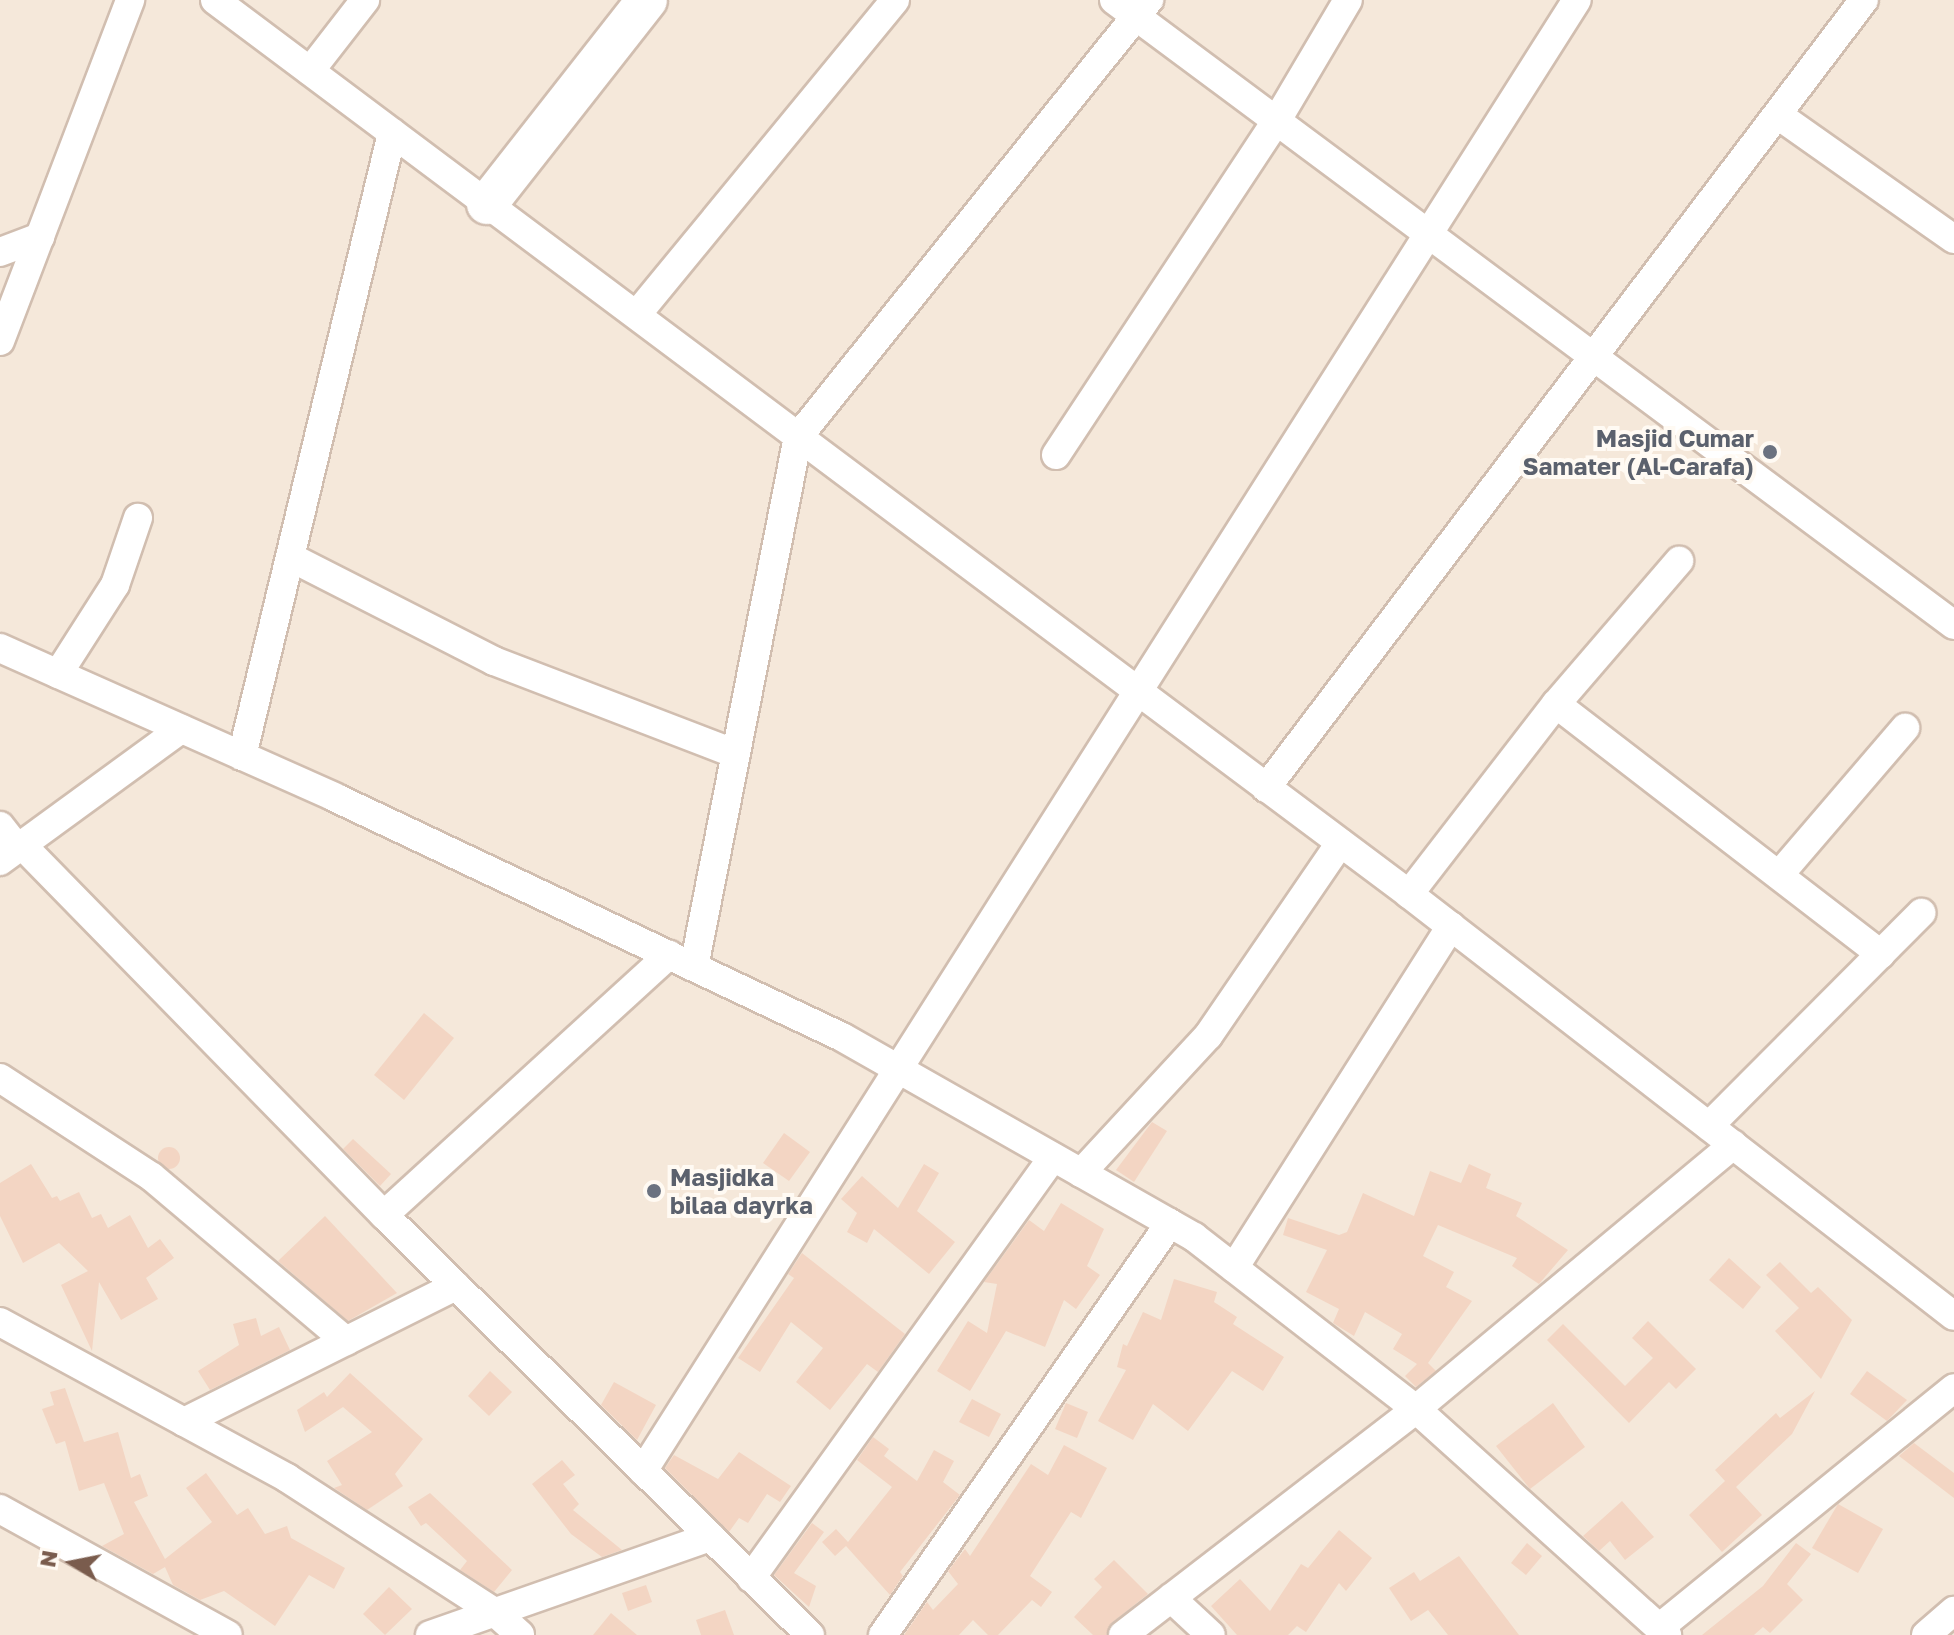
<!DOCTYPE html>
<style>
body{margin:0}
#map{position:relative;width:1954px;height:1635px;overflow:hidden;background:#fdf6ec;font-family:"Golos Text",sans-serif}
div>[style]{position:absolute}
.residential>*{inset:0;background:#f5e8da}
.building>*{inset:0;background:#f3d5c3}
.round{border-radius:50%}
.roads{filter:drop-shadow(2px 0 #d1beb0) drop-shadow(-2px 0 #d1beb0) drop-shadow(0 2px #d1beb0) drop-shadow(0 -2px #d1beb0)}
.street>*{height:28px;margin:-14px;padding:0 14px;transform-origin:14px;border-radius:14px;background:#fff}
.secondary>*{height:40px;margin:-20px;padding:0 20px;transform-origin:20px;border-radius:20px;background:#fff}
.dots>*{width:22px;height:22px;translate:-50% -50%;box-sizing:border-box;border:4px solid #fffaf3;border-radius:50%}
span{translate:-50% -50%;white-space:nowrap;text-align:center;line-height:1.15;-webkit-text-stroke:8px #fffaf3;paint-order:stroke}
.worship-label{font-size:24px;color:#5b616d;font-weight:700}
.right{translate:-100% -50%;text-align:right}
.left{translate:0 -50%;text-align:left}
.north{position:absolute;left:32px;top:1523px;width:80px;height:80px;-webkit-text-stroke:6px #fffaf3;paint-order:stroke;rotate:280deg;font-size:22px;font-weight:700;line-height:32px;text-align:center;color:#7a5c4d}
.north::after{content:'';display:block;margin:auto;width:28px;height:36px;background:#7a5c4d;clip-path:polygon(50% 0,100% 100%,50% 72%,0 100%)}
</style>
<div id="map">
<div class="residential">
<i style="clip-path:polygon(0 0,1954px 0,1954px 1635px,0 1635px)"></i>
</div>
<div class="building">
<i style="clip-path:polygon(424px 1013px,454px 1038px,404px 1100px,374px 1075px)"></i>
<i style="clip-path:polygon(1152px 1122px,1167px 1131px,1134px 1182px,1116px 1170px)"></i>
<i style="clip-path:polygon(784px 1133px,810px 1152px,789px 1181px,763px 1163px)"></i>
<i style="clip-path:polygon(353px 1139px,391px 1174px,380px 1186px,343px 1149px)"></i>
<i class="round" style="left:158px;top:1147px;width:22px;height:22px"></i>
<i style="clip-path:polygon(31px 1164px,52px 1198px,57px 1196px,60px 1201px,79px 1192px,92px 1218px,101px 1214px,108px 1228px,130px 1215px,148px 1248px,160px 1239px,174px 1258px,146px 1278px,158px 1299px,121px 1320px,99px 1282px,92px 1351px,61px 1285px,88px 1271px,59px 1243px,23px 1263px,0 1216px,0 1183px)"></i>
<i style="clip-path:polygon(924px 1164px,939px 1173px,917px 1211px,955px 1242px,929px 1274px,874px 1229px,867px 1243px,847px 1232px,857px 1213px,841px 1199px,862px 1176px,898px 1208px)"></i>
<i style="clip-path:polygon(1469px 1164px,1491px 1174px,1486px 1188px,1522px 1203px,1516px 1216px,1568px 1250px,1539px 1284px,1512px 1266px,1517px 1258px,1438px 1225px,1423px 1256px,1454px 1272px,1446px 1287px,1472px 1301px,1428px 1363px,1436px 1371px,1416px 1387px,1405px 1376px,1417px 1364px,1393px 1349px,1402px 1334px,1365px 1312px,1354px 1336px,1333px 1323px,1339px 1309px,1306px 1292px,1327px 1250px,1283px 1235px,1288px 1218px,1339px 1235px,1347px 1232px,1363px 1193px,1414px 1216px,1430px 1171px,1461px 1183px)"></i>
<i style="clip-path:polygon(1061px 1203px,1104px 1229px,1087px 1266px,1100px 1275px,1076px 1309px,1064px 1300px,1045px 1347px,1006px 1331px,970px 1391px,937px 1371px,968px 1321px,987px 1333px,997px 1284px,984px 1282px,1029px 1220px,1044px 1231px)"></i>
<i style="clip-path:polygon(325px 1216px,397px 1293px,348px 1321px,278px 1261px)"></i>
<i style="clip-path:polygon(802px 1253px,905px 1334px,878px 1372px,867px 1364px,830px 1410px,796px 1382px,823px 1348px,791px 1322px,760px 1372px,738px 1358px,794px 1278px,788px 1274px)"></i>
<i style="clip-path:polygon(1729px 1258px,1761px 1287px,1743px 1309px,1709px 1280px)"></i>
<i style="clip-path:polygon(1780px 1262px,1811px 1293px,1818px 1287px,1852px 1320px,1821px 1379px,1775px 1331px,1799px 1308px,1766px 1275px)"></i>
<i style="clip-path:polygon(1174px 1279px,1217px 1292px,1214px 1302px,1237px 1317px,1233px 1324px,1284px 1357px,1263px 1391px,1232px 1371px,1188px 1431px,1153px 1404px,1133px 1440px,1098px 1421px,1126px 1370px,1117px 1367px,1123px 1344px,1127px 1346px,1143px 1312px,1161px 1320px)"></i>
<i style="clip-path:polygon(256px 1318px,261px 1336px,279px 1327px,290px 1350px,210px 1390px,198px 1371px,239px 1345px,233px 1324px)"></i>
<i style="clip-path:polygon(1648px 1321px,1696px 1369px,1676px 1389px,1669px 1382px,1629px 1423px,1547px 1340px,1563px 1324px,1625px 1386px,1653px 1358px,1632px 1338px)"></i>
<i style="clip-path:polygon(490px 1371px,512px 1392px,489px 1416px,468px 1396px)"></i>
<i style="clip-path:polygon(1867px 1371px,1907px 1400px,1887px 1421px,1850px 1394px)"></i>
<i style="clip-path:polygon(350px 1373px,423px 1439px,395px 1474px,403px 1486px,367px 1510px,334px 1488px,342px 1485px,327px 1461px,372px 1432px,343px 1407px,305px 1432px,297px 1410px,324px 1392px,327px 1397px)"></i>
<i style="clip-path:polygon(614px 1382px,656px 1405px,637px 1440px,601px 1405px)"></i>
<i style="clip-path:polygon(65px 1388px,84px 1442px,118px 1432px,131px 1478px,140px 1474px,148px 1496px,134px 1502px,165px 1559px,212px 1522px,186px 1488px,206px 1473px,237px 1515px,248px 1508px,265px 1534px,287px 1526px,291px 1538px,345px 1568px,334px 1589px,309px 1575px,275px 1626px,224px 1591px,200px 1600px,173px 1585px,165px 1567px,153px 1574px,102px 1546px,124px 1534px,104px 1483px,79px 1491px,65px 1441px,56px 1444px,42px 1409px,54px 1405px,50px 1392px)"></i>
<i style="clip-path:polygon(1815px 1391px,1792px 1434px,1736px 1487px,1762px 1515px,1722px 1552px,1689px 1515px,1725px 1481px,1715px 1470px,1776px 1413px,1780px 1418px)"></i>
<i style="clip-path:polygon(972px 1399px,1001px 1414px,989px 1437px,959px 1422px)"></i>
<i style="clip-path:polygon(1066px 1403px,1088px 1412px,1077px 1438px,1055px 1429px)"></i>
<i style="clip-path:polygon(1553px 1403px,1585px 1447px,1530px 1489px,1496px 1446px)"></i>
<i style="clip-path:polygon(873px 1437px,889px 1449px,884px 1456px,917px 1481px,934px 1450px,954px 1461px,943px 1482px,960px 1495px,900px 1572px,903px 1576px,890px 1595px,846px 1546px,835px 1556px,822px 1542px,836px 1529px,848px 1542px,892px 1487px,857px 1460px)"></i>
<i style="clip-path:polygon(1914px 1443px,1954px 1473px,1954px 1498px,1899px 1456px)"></i>
<i style="clip-path:polygon(1064px 1445px,1107px 1468px,1081px 1518px,1071px 1512px,1030px 1576px,1052px 1592px,1041px 1607px,1032px 1600px,998px 1635px,988px 1635px,973px 1620px,959px 1635px,904px 1635px,927px 1602px,933px 1610px,958px 1584px,948px 1571px,965px 1549px,970px 1556px,1031px 1464px,1048px 1475px)"></i>
<i style="clip-path:polygon(739px 1452px,791px 1486px,780px 1502px,767px 1494px,748px 1523px,739px 1518px,729px 1532px,665px 1468px,674px 1455px,718px 1479px)"></i>
<i style="clip-path:polygon(562px 1460px,575px 1475px,563px 1484px,579px 1504px,573px 1510px,622px 1550px,602px 1557px,571px 1534px,532px 1484px)"></i>
<i style="clip-path:polygon(430px 1493px,512px 1570px,494px 1592px,460px 1570px,467px 1561px,426px 1523px,421px 1526px,408px 1507px)"></i>
<i style="clip-path:polygon(1622px 1501px,1654px 1537px,1625px 1560px,1610px 1541px,1599px 1551px,1583px 1536px)"></i>
<i style="clip-path:polygon(1838px 1504px,1883px 1529px,1858px 1573px,1812px 1548px)"></i>
<i style="clip-path:polygon(812px 1523px,824px 1532px,794px 1573px,816px 1586px,809px 1607px,774px 1575px)"></i>
<i style="clip-path:polygon(1339px 1530px,1372px 1558px,1346px 1591px,1339px 1583px,1306px 1632px,1297px 1626px,1288px 1635px,1237px 1635px,1211px 1606px,1240px 1579px,1270px 1611px,1301px 1564px,1308px 1568px)"></i>
<i style="clip-path:polygon(1527px 1543px,1542px 1556px,1526px 1575px,1511px 1563px)"></i>
<i style="clip-path:polygon(1796px 1543px,1811px 1554px,1787px 1584px,1803px 1600px,1770px 1633px,1763px 1627px,1754px 1635px,1702px 1635px,1763px 1586px)"></i>
<i style="clip-path:polygon(1459px 1556px,1519px 1635px,1448px 1635px,1428px 1610px,1411px 1621px,1389px 1588px,1414px 1572px,1420px 1581px)"></i>
<i style="clip-path:polygon(1114px 1560px,1148px 1594px,1113px 1622px,1106px 1635px,1093px 1635px,1074px 1617px,1102px 1587px,1094px 1579px)"></i>
<i style="clip-path:polygon(646px 1585px,652px 1602px,628px 1611px,622px 1593px)"></i>
<i style="clip-path:polygon(389px 1587px,412px 1609px,385px 1635px,363px 1614px)"></i>
<i style="clip-path:polygon(725px 1610px,734px 1635px,701px 1635px,696px 1620px)"></i>
<i style="clip-path:polygon(611px 1613px,637px 1635px,593px 1635px)"></i>
</div>
<div class="roads">
<div class="street">
<i style="left:215px;top:0;width:1492px;rotate:36.82deg"></i>
<i style="left:1409px;top:894px;width:689px;rotate:37.75deg"></i>
<i style="left:1114px;top:0;width:1047px;rotate:36.65deg"></i>
<i style="left:310px;top:71px;width:90px;rotate:-52.2deg"></i>
<i style="left:1778px;top:115px;width:215px;rotate:35.2deg"></i>
<i style="left:0;top:252px;width:43px;rotate:-20.6deg"></i>
<i style="left:638px;top:313px;width:405px;rotate:-50.6deg"></i>
<i style="left:0;top:341px;width:365px;rotate:-69.1deg"></i>
<i style="left:1056px;top:455px;width:401px;rotate:-56.6deg"></i>
<i style="left:1277px;top:120px;width:139px;rotate:-59.4deg"></i>
<i style="left:290px;top:557px;width:229px;rotate:27deg"></i>
<i style="left:494px;top:661px;width:259px;rotate:21deg"></i>
<i style="left:0;top:648px;width:366px;rotate:24deg"></i>
<i style="left:334px;top:797px;width:562px;rotate:25.29deg"></i>
<i style="left:842px;top:1037px;width:405px;rotate:29.6deg"></i>
<i style="left:1194px;top:1237px;width:281px;rotate:37.8deg"></i>
<i style="left:1416px;top:1409px;width:338px;rotate:42deg"></i>
<i style="left:58px;top:674px;width:106px;rotate:-57.4deg"></i>
<i style="left:115px;top:585px;width:71px;rotate:-71.1deg"></i>
<i style="left:1556px;top:704px;width:410px;rotate:37.6deg"></i>
<i style="left:242px;top:756px;width:641px;rotate:-76.46deg"></i>
<i style="left:1266px;top:788px;width:989px;rotate:-52.81deg"></i>
<i style="left:0;top:826px;width:28px;rotate:52deg"></i>
<i style="left:22px;top:845px;width:518px;rotate:45.63deg"></i>
<i style="left:384px;top:1215px;width:598px;rotate:44.59deg"></i>
<i style="left:0;top:861px;width:224px;rotate:-36.1deg"></i>
<i style="left:1779px;top:875px;width:194px;rotate:-49.4deg"></i>
<i style="left:1409px;top:894px;width:240px;rotate:-52.3deg"></i>
<i style="left:1556px;top:704px;width:189px;rotate:-49.3deg"></i>
<i style="left:694px;top:967px;width:540px;rotate:-78.9deg"></i>
<i style="left:798px;top:437px;width:561px;rotate:-51.23deg"></i>
<i style="left:0;top:1078px;width:181px;rotate:33.1deg"></i>
<i style="left:152px;top:1177px;width:254px;rotate:40.2deg"></i>
<i style="left:1709px;top:1126px;width:301px;rotate:-45.1deg"></i>
<i style="left:1081px;top:1173px;width:187px;rotate:-47.2deg"></i>
<i style="left:1208px;top:1036px;width:234px;rotate:-55.6deg"></i>
<i style="left:384px;top:1215px;width:386px;rotate:-42.4deg"></i>
<i style="left:1234px;top:1268px;width:405px;rotate:-57.6deg"></i>
<i style="left:0;top:1322px;width:327px;rotate:28.5deg"></i>
<i style="left:287px;top:1478px;width:250px;rotate:32.9deg"></i>
<i style="left:497px;top:1614px;width:31px;rotate:42deg"></i>
<i style="left:184px;top:1422px;width:304px;rotate:-26.6deg"></i>
<i style="left:643px;top:1471px;width:1742px;rotate:-57.59deg"></i>
<i style="left:0;top:1509px;width:260px;rotate:28.9deg"></i>
<i style="left:751px;top:1578px;width:518px;rotate:-54.35deg"></i>
<i style="left:1171px;top:1598px;width:54px;rotate:42.8deg"></i>
<i style="left:1659px;top:1628px;width:380px;rotate:-39.1deg"></i>
<i style="left:430px;top:1635px;width:297px;rotate:-19.3deg"></i>
<i style="left:883px;top:1635px;width:502px;rotate:-55.14deg"></i>
<i style="left:1123px;top:1635px;width:370px;rotate:-37.6deg"></i>
<i style="left:1416px;top:1409px;width:413px;rotate:-39.8deg"></i>
<i style="left:1926px;top:1635px;width:37px;rotate:-41deg"></i>
</div>
<div class="secondary">
<i style="left:487px;top:204px;width:259px;rotate:-51.9deg"></i>
</div>
</div>
<div class="dots">
<i style="left:1770px;top:452px;background:#6b7280"></i>
<i style="left:654px;top:1191px;background:#6b7280"></i>
</div>
<div class="worship-label">
<span class="right" style="left:1754px;top:452px">Masjid Cumar<br>Samater (Al-Carafa)</span>
<span class="left" style="left:670px;top:1191px">Masjidka<br>bilaa dayrka</span>
</div>
<div class="north">N</div>
</div>
